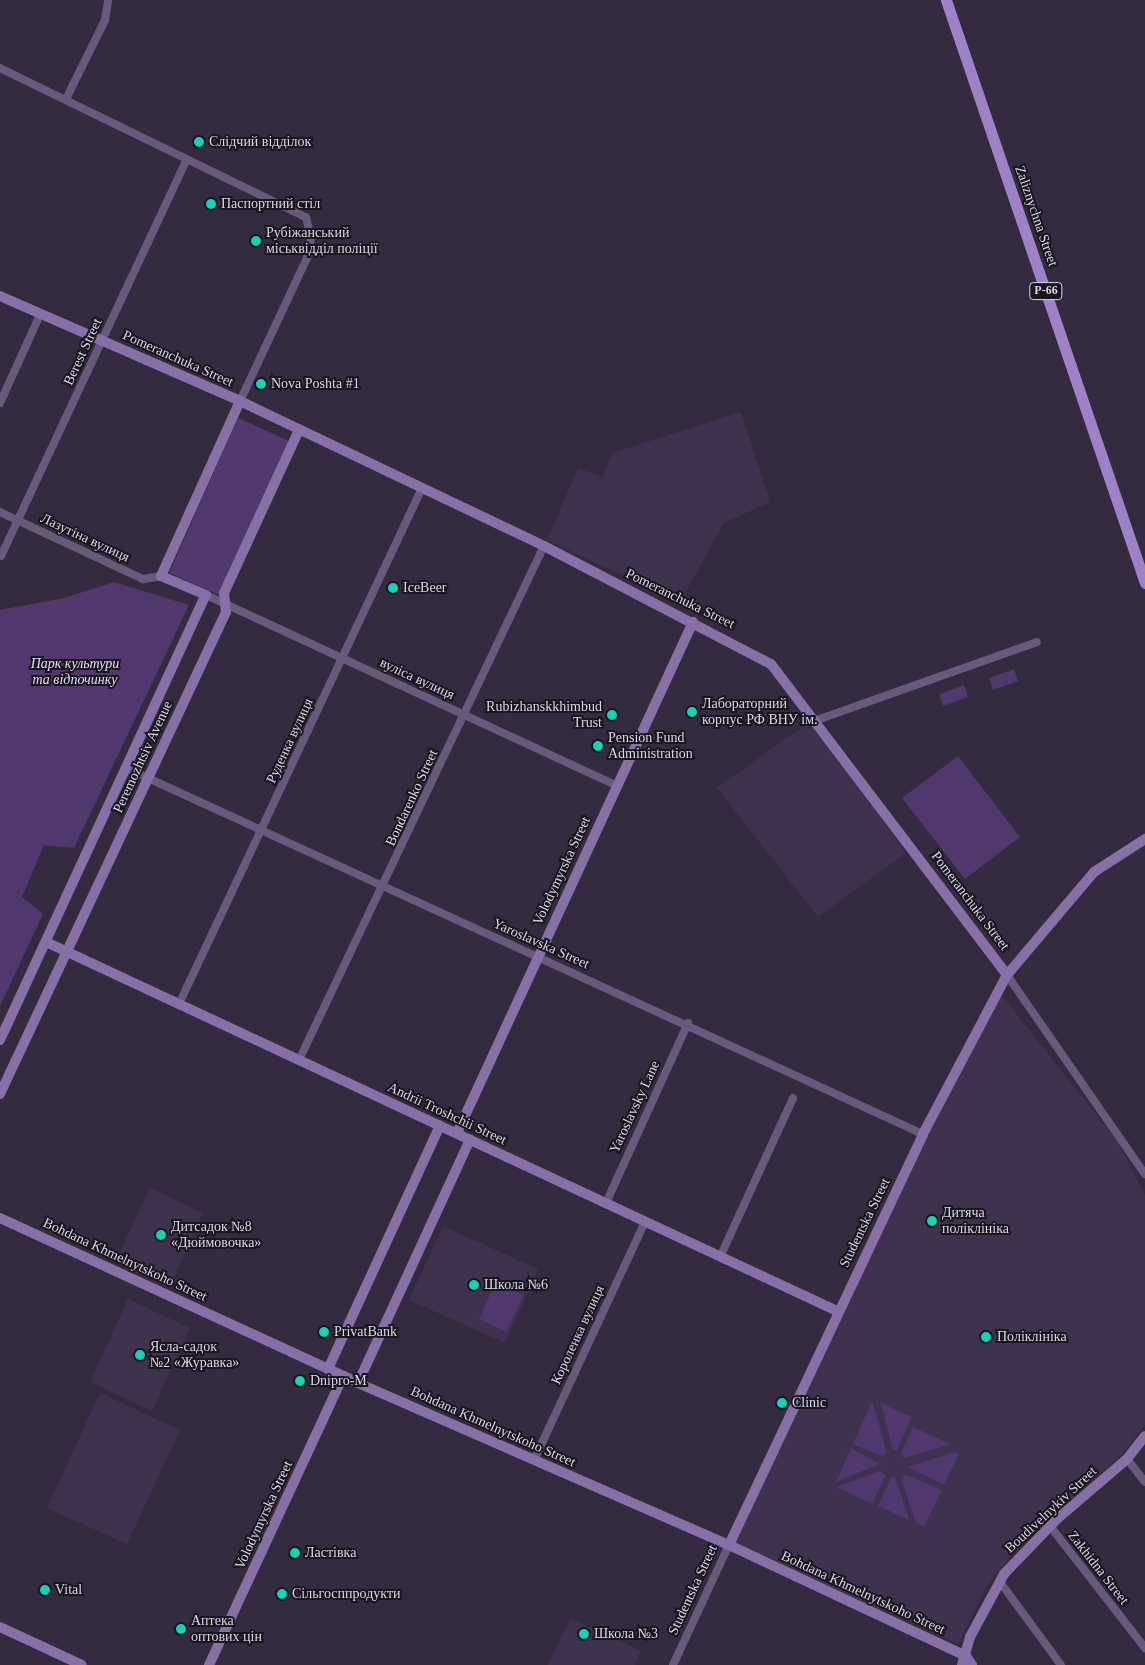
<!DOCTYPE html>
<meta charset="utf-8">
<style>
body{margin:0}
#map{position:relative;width:1145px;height:1665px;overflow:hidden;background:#342b41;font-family:"Times New Roman",serif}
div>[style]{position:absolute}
.built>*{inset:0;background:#3e324e}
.green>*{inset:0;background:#51386f}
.street>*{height:8px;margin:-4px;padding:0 4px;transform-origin:4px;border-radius:4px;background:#685a7c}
.secondary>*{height:10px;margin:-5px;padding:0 5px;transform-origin:5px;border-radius:5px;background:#8770a6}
.primary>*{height:11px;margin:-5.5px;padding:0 5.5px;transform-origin:5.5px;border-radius:5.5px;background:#9f81c7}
.dots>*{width:14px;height:14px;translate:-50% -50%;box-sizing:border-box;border:2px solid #1a1620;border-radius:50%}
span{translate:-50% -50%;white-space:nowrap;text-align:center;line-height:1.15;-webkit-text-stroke:4px #1a1620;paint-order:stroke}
.shield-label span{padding:1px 4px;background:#1a1620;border:1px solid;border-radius:4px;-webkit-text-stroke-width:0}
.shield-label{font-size:12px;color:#dcd6e5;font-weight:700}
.poi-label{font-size:14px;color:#dcd6e5}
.left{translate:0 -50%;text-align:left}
.right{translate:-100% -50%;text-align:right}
.street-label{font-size:14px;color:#dcd6e5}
.park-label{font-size:14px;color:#e6def4;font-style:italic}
</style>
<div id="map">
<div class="built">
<i style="clip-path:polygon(741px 412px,770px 502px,724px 523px,680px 602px,547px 540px,578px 468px,603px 477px,612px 453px)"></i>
<i style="clip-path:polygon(812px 720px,906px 853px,818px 917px,717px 788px)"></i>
<i style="clip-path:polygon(1000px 993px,1117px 1141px,1145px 1195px,1145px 1425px,1122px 1454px,1018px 1547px,987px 1586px,958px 1644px,732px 1544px,849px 1290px)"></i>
<i style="clip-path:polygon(150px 1188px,203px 1213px,172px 1281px,118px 1256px)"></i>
<i style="clip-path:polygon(443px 1226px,538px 1269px,505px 1343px,409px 1300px)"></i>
<i style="clip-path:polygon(128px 1299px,190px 1328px,152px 1411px,90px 1382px)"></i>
<i style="clip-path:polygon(100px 1393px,180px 1430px,127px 1544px,47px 1508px)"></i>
<i style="clip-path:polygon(570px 1618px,641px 1651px,635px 1665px,548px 1665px)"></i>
</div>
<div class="green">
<i style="clip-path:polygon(238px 418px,289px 441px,219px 595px,169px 573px)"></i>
<i style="clip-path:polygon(114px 582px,189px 605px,74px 848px,44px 845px,22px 897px,43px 914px,0 1006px,0 610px,64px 598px)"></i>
<i style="clip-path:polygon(1014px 669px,1018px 681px,993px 690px,989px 678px)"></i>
<i style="clip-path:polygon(964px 685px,968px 697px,943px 706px,939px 694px)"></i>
<i style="clip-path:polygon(958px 756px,1020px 837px,965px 879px,902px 798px)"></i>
<i style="clip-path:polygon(496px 1282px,524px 1295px,506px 1332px,479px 1319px)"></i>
<i style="clip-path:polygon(872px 1401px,887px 1452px,883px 1457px,853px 1444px)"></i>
<i style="clip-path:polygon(881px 1403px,912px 1417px,896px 1452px,892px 1448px)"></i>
<i style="clip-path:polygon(913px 1427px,950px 1444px,905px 1458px,901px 1453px)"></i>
<i style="clip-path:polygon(851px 1448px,880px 1464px,836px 1482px)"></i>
<i style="clip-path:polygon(954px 1452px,959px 1454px,944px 1485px,907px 1467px)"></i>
<i style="clip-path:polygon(879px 1471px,886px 1475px,872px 1504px,837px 1487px)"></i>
<i style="clip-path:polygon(905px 1474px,942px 1490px,924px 1527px,916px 1523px,902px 1481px)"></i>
<i style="clip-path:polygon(891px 1477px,895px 1477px,909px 1520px,878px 1506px)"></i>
</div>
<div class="street">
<i style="left:0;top:68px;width:340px;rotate:26deg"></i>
<i style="left:306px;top:217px;width:22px;rotate:77deg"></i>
<i style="left:311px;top:238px;width:20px;rotate:101deg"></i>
<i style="left:307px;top:258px;width:158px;rotate:115.1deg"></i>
<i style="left:66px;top:99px;width:88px;rotate:-63.7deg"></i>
<i style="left:105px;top:20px;width:20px;rotate:-81deg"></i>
<i style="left:0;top:403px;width:97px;rotate:-65.6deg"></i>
<i style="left:0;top:512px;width:158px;rotate:25.1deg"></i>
<i style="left:143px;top:579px;width:18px;rotate:-9deg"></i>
<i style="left:1px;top:556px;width:438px;rotate:-64.9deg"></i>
<i style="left:206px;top:595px;width:453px;rotate:24.9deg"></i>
<i style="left:817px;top:720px;width:233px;rotate:-19.5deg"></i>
<i style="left:126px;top:768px;width:877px;rotate:24.67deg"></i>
<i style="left:1007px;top:975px;width:242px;rotate:55.3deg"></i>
<i style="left:179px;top:1004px;width:570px;rotate:-64.78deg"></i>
<i style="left:299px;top:1060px;width:569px;rotate:-64.52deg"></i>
<i style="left:606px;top:1203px;width:198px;rotate:-65.5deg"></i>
<i style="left:720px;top:1257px;width:175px;rotate:-65.3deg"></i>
<i style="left:1127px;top:1459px;width:29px;rotate:52deg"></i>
<i style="left:534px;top:1460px;width:263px;rotate:-65deg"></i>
<i style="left:1050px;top:1526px;width:155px;rotate:52.1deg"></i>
<i style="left:1000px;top:1582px;width:103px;rotate:53.7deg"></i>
<i style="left:673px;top:1665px;width:132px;rotate:-65deg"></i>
</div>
<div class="secondary">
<i style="left:0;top:296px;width:262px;rotate:23.6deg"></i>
<i style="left:240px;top:401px;width:337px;rotate:25.5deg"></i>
<i style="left:544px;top:546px;width:256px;rotate:27.5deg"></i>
<i style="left:771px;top:664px;width:390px;rotate:52.8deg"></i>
<i style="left:46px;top:942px;width:873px;rotate:25.01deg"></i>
<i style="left:0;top:1040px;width:490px;rotate:-65.2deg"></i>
<i style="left:206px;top:595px;width:49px;rotate:-157.1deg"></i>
<i style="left:161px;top:576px;width:192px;rotate:-65.7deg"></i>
<i style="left:0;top:1094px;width:532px;rotate:-64.88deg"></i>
<i style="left:226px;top:612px;width:19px;rotate:-96deg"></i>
<i style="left:224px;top:593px;width:179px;rotate:-65.3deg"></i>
<i style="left:457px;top:1133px;width:563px;rotate:-65.21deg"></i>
<i style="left:0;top:1218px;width:394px;rotate:24.7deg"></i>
<i style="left:358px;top:1383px;width:405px;rotate:23.6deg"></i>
<i style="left:729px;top:1545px;width:262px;rotate:25.1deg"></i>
<i style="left:966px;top:1656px;width:11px;rotate:56deg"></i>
<i style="left:328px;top:1369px;width:268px;rotate:-65.3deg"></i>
<i style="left:358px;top:1383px;width:268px;rotate:-65.3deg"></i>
<i style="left:729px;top:1545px;width:454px;rotate:-64.7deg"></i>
<i style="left:923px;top:1134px;width:180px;rotate:-62.2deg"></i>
<i style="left:1007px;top:975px;width:135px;rotate:-49.8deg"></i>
<i style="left:1094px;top:872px;width:61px;rotate:-32.9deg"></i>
<i style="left:0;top:1627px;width:90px;rotate:24.9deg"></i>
<i style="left:209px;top:1665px;width:319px;rotate:-65.1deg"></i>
<i style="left:962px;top:1665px;width:29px;rotate:-74deg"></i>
<i style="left:970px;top:1637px;width:72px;rotate:-61.6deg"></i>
<i style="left:1004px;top:1574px;width:76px;rotate:-46.1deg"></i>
<i style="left:1057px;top:1519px;width:92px;rotate:-40.6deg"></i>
<i style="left:1127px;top:1459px;width:29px;rotate:-52deg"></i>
</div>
<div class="primary">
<i style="left:946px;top:0;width:616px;rotate:71.15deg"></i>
</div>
<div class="dots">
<i style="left:199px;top:142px;background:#0dd5b5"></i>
<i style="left:211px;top:204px;background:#0dd5b5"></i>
<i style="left:256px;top:241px;background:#0dd5b5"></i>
<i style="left:261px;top:384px;background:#0dd5b5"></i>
<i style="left:393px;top:588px;background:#0dd5b5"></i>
<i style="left:692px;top:712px;background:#0dd5b5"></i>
<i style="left:612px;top:715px;background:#0dd5b5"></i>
<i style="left:598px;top:746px;background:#0dd5b5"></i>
<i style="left:932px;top:1221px;background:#0dd5b5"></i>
<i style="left:161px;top:1235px;background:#0dd5b5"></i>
<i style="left:474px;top:1285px;background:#0dd5b5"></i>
<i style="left:324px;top:1332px;background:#0dd5b5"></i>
<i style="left:986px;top:1337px;background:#0dd5b5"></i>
<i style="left:140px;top:1355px;background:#0dd5b5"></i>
<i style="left:300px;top:1381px;background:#0dd5b5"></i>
<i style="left:782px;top:1403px;background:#0dd5b5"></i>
<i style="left:295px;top:1553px;background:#0dd5b5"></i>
<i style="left:45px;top:1590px;background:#0dd5b5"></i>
<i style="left:282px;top:1594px;background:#0dd5b5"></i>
<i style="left:181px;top:1629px;background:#0dd5b5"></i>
<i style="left:584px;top:1634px;background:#0dd5b5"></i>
</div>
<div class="shield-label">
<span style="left:1046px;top:291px">Р-66</span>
</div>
<div class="poi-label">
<span class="left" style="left:209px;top:142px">Слідчий відділок</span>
<span class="left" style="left:221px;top:204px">Паспортний стіл</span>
<span class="left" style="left:266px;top:241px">Рубіжанський<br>міськвідділ поліції</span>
<span class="left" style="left:271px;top:384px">Nova Poshta #1</span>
<span class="left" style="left:403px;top:588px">IceBeer</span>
<span class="left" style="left:702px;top:712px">Лабораторний<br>корпус РФ ВНУ ім.</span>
<span class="right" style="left:602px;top:715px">Rubizhanskkhimbud<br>Trust</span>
<span class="left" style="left:608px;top:746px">Pension Fund<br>Administration</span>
<span class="left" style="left:942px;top:1221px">Дитяча<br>поліклініка</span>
<span class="left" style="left:171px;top:1235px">Дитсадок №8<br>«Дюймовочка»</span>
<span class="left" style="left:484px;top:1285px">Школа №6</span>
<span class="left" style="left:334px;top:1332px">PrivatBank</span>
<span class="left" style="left:997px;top:1337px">Поліклініка</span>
<span class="left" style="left:150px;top:1355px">Ясла-садок<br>№2 «Журавка»</span>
<span class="left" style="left:310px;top:1381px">Dnipro-M</span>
<span class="left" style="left:792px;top:1403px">Clinic</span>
<span class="left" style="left:305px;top:1553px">Ластівка</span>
<span class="left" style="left:55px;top:1590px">Vital</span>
<span class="left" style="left:292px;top:1594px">Сільгосппродукти</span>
<span class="left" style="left:191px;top:1629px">Аптека<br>оптових цін</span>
<span class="left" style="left:594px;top:1634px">Школа №3</span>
</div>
<div class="street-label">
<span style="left:1036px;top:216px;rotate:71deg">Zaliznychna Street</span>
<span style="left:83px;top:352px;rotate:-65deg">Berest Street</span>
<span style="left:178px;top:359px;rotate:24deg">Pomeranchuka Street</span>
<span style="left:85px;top:538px;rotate:25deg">Лазутіна вулиця</span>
<span style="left:680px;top:599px;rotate:26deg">Pomeranchuka Street</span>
<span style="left:417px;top:679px;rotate:25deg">вуліса вулиця</span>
<span style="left:290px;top:741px;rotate:-65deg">Руденка вулиця</span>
<span style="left:143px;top:757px;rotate:-65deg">Peremozhtsiv Avenue</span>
<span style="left:412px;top:798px;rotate:-65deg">Bondarenko Street</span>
<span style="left:562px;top:871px;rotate:-65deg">Volodymyrska Street</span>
<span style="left:970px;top:901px;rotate:53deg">Pomeranchuka Street</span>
<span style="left:541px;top:944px;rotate:24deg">Yaroslavska Street</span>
<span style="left:635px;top:1107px;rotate:-65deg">Yaroslavsky Lane</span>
<span style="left:447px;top:1114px;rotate:25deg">Andrii Troshchii Street</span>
<span style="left:865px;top:1223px;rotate:-64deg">Studentska Street</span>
<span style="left:125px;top:1260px;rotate:25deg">Bohdana Khmelnytskoho Street</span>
<span style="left:578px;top:1335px;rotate:-65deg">Короленка вулиця</span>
<span style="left:493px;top:1427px;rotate:24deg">Bohdana Khmelnytskoho Street</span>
<span style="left:1051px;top:1510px;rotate:-43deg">Boudivelnykiv Street</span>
<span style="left:264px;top:1515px;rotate:-65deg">Volodymyrska Street</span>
<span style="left:1098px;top:1568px;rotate:52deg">Zakhidna Street</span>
<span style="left:693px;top:1590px;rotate:-65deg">Studentska Street</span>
<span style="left:863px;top:1593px;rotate:25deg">Bohdana Khmelnytskoho Street</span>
</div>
<div class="park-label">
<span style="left:75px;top:672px">Парк культури<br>та відпочинку</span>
</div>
</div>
